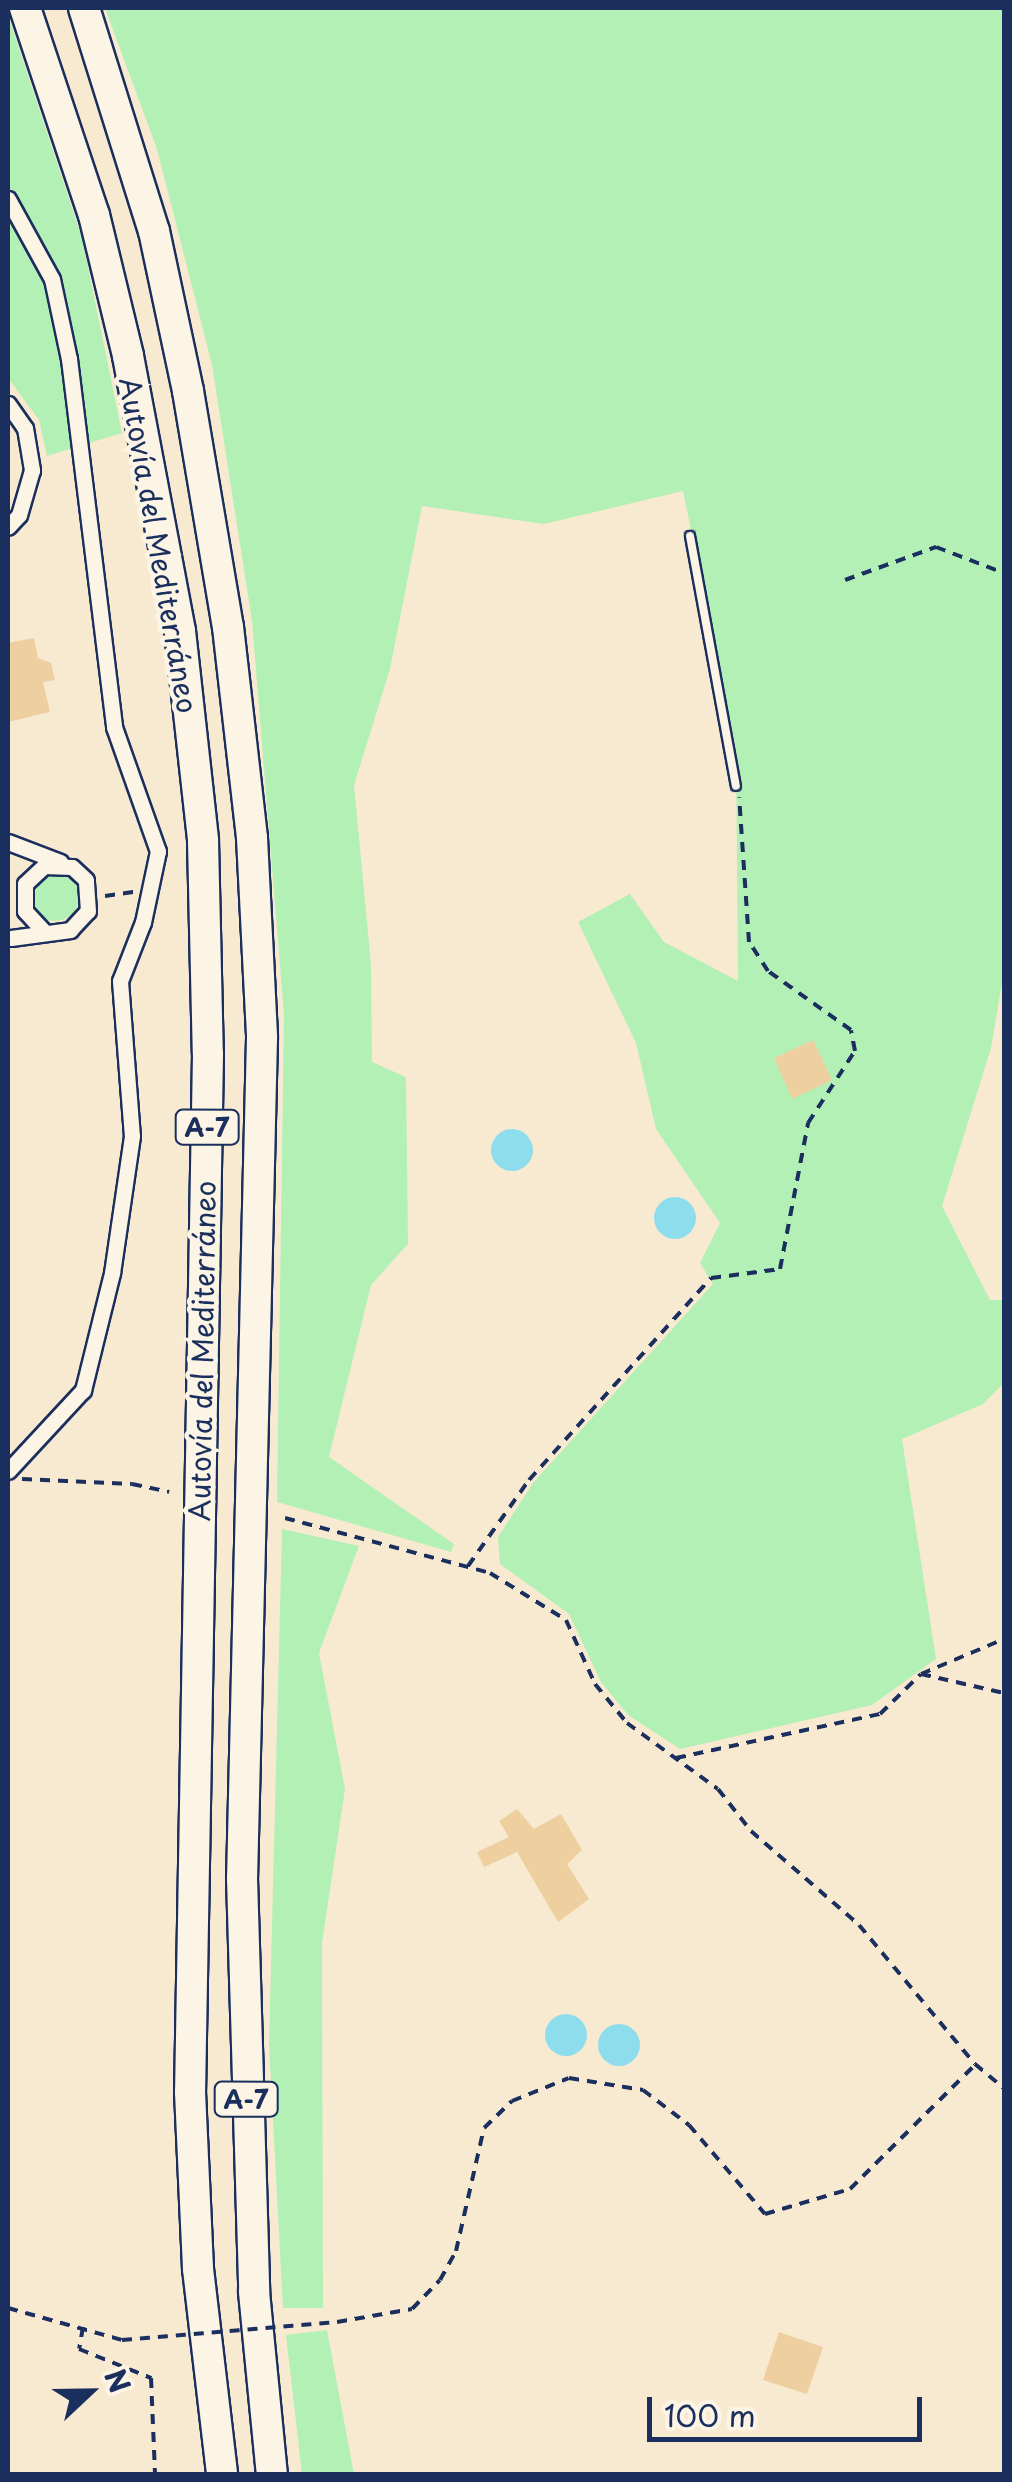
<!DOCTYPE html>
<meta charset="utf-8">
<style>
body{margin:0}
#map{position:relative;width:1012px;height:2482px;overflow:hidden;background:#f8ead0;font-family:"Playpen Sans",sans-serif}
div>[style]{position:absolute}
.green>*{inset:0;background:#b3f0b6}
.round{border-radius:50%}
.water>*{inset:0;background:#8eddec}
.building>*{inset:0;background:#edcfa0}
.path>*{height:4px;margin-top:-2px;transform-origin:0;background:repeating-linear-gradient(90deg,#1b2f5e 0 10px,transparent 0 18px)}
.roads{filter:drop-shadow(2px 0 #1b2f5e) drop-shadow(-2px 0 #1b2f5e) drop-shadow(0 2px #1b2f5e) drop-shadow(0 -2px #1b2f5e)}
.lane>*{height:8px;margin:-4px;padding:0 4px;transform-origin:4px;border-radius:4px;background:#fcf5e5}
.street>*{height:15px;margin:-7.5px;padding:0 7.5px;transform-origin:7.5px;border-radius:7.5px;background:#fcf5e5}
.highway>*{height:30px;margin:-15px;padding:0 15px;transform-origin:15px;border-radius:15px;background:#fcf5e5}
.path-bridge>*{height:4px;margin-top:-2px;transform-origin:0;background:repeating-linear-gradient(90deg,#1b2f5e 0 10px,transparent 0 18px)}
span{translate:-50% -50%;white-space:nowrap;text-align:center;line-height:1.15;-webkit-text-stroke:9px #fcf5e5;paint-order:stroke}
.shield-label span{padding:2px 8px;background:#fcf5e5;border:2px solid;border-radius:8px;-webkit-text-stroke-width:0}
.shield-label{font-size:25px;color:#1b2f5e;font-weight:700}
.street-label{font-size:28px;color:#1b2f5e}
.frame{position:absolute;inset:0;border:10px solid #1b2f5e;pointer-events:none}
.north{position:absolute;left:40px;top:2342px;width:100px;height:100px;-webkit-text-stroke:8px #fcf5e5;paint-order:stroke;rotate:68deg;font-size:28px;font-weight:700;line-height:40px;text-align:center;color:#1b2f5e}
.north::after{content:'';display:block;margin:auto;width:35px;height:45px;background:#1b2f5e;clip-path:polygon(50% 0,100% 100%,50% 72%,0 100%)}
.scale{position:absolute;left:647px;top:2397px;width:275px;height:45px;box-sizing:border-box;border:5px solid #1b2f5e;border-top:0;padding-left:12px;font-size:30px;line-height:35px;white-space:nowrap;color:#1b2f5e;-webkit-text-stroke:8px #fcf5e5;paint-order:stroke}
</style>
<div id="map">
<div class="green">
<i style="clip-path:polygon(105px 8px,1004px 8px,1004px 971px,991px 1048px,942px 1206px,990px 1300px,1004px 1300px,1004px 1383px,983px 1404px,902px 1439px,936px 1659px,872px 1705px,680px 1749px,628px 1715px,601px 1682px,569px 1614px,500px 1564px,498px 1537px,533px 1483px,713px 1284px,700px 1263px,720px 1223px,656px 1129px,636px 1043px,578px 922px,630px 894px,664px 942px,738px 981px,736px 749px,683px 491px,544px 524px,422px 506px,390px 669px,354px 785px,371px 965px,372px 1062px,406px 1077px,408px 1244px,371px 1285px,329px 1457px,454px 1544px,451px 1552px,277px 1502px,284px 1015px,252px 621px,212px 365px,157px 149px)"></i>
<i style="clip-path:polygon(8px 15px,82px 238px,122px 433px,47px 456px,39px 420px,8px 378px)"></i>
<i class="round" style="left:31px;top:873px;width:48px;height:48px"></i>
<i style="clip-path:polygon(282px 1529px,359px 1546px,319px 1653px,345px 1789px,322px 1943px,323px 2308px,283px 2308px,269px 2045px)"></i>
<i style="clip-path:polygon(327px 2330px,354px 2474px,302px 2474px,286px 2335px)"></i>
</div>
<div class="water">
<i class="round" style="left:491px;top:1129px;width:42px;height:42px"></i>
<i class="round" style="left:654px;top:1197px;width:42px;height:42px"></i>
<i class="round" style="left:545px;top:2014px;width:42px;height:42px"></i>
<i class="round" style="left:598px;top:2024px;width:42px;height:42px"></i>
</div>
<div class="building">
<i style="clip-path:polygon(34px 638px,38px 658px,51px 663px,55px 680px,43px 682px,50px 712px,8px 722px,8px 643px)"></i>
<i style="clip-path:polygon(813px 1040px,832px 1080px,792px 1099px,774px 1058px)"></i>
<i style="clip-path:polygon(517px 1809px,534px 1829px,561px 1814px,582px 1850px,567px 1864px,589px 1899px,558px 1922px,517px 1852px,484px 1867px,477px 1852px,509px 1837px,499px 1821px)"></i>
<i style="clip-path:polygon(779px 2332px,823px 2347px,807px 2394px,763px 2380px)"></i>
</div>
<div class="path">
<i style="left:845px;top:580px;width:97px;rotate:-19.9deg"></i>
<i style="left:936px;top:547px;width:73px;rotate:20.9deg"></i>
<i style="left:105px;top:896px;width:30px;rotate:-8deg"></i>
<i style="left:22px;top:1479px;width:110px;rotate:2.6deg"></i>
<i style="left:132px;top:1484px;width:38px;rotate:12deg"></i>
<i style="left:285px;top:1518px;width:212px;rotate:15deg"></i>
<i style="left:490px;top:1573px;width:89px;rotate:31.7deg"></i>
<i style="left:566px;top:1620px;width:70px;rotate:65.6deg"></i>
<i style="left:595px;top:1684px;width:50px;rotate:50.6deg"></i>
<i style="left:627px;top:1723px;width:112px;rotate:36deg"></i>
<i style="left:718px;top:1789px;width:53px;rotate:51.8deg"></i>
<i style="left:751px;top:1831px;width:143px;rotate:41deg"></i>
<i style="left:859px;top:1925px;width:181px;rotate:50.2deg"></i>
<i style="left:975px;top:2064px;width:38px;rotate:40deg"></i>
<i style="left:468px;top:1566px;width:105px;rotate:-54.7deg"></i>
<i style="left:529px;top:1480px;width:272px;rotate:-48deg"></i>
<i style="left:711px;top:1278px;width:70px;rotate:-7.4deg"></i>
<i style="left:780px;top:1269px;width:149px;rotate:-79.1deg"></i>
<i style="left:808px;top:1123px;width:86px;rotate:-56.9deg"></i>
<i style="left:855px;top:1051px;width:21px;rotate:-101deg"></i>
<i style="left:851px;top:1030px;width:102px;rotate:-144.6deg"></i>
<i style="left:768px;top:971px;width:35px;rotate:-123deg"></i>
<i style="left:749px;top:942px;width:145px;rotate:-93.9deg"></i>
<i style="left:921px;top:1674px;width:85px;rotate:12.9deg"></i>
<i style="left:676px;top:1758px;width:209px;rotate:-12.2deg"></i>
<i style="left:880px;top:1714px;width:57px;rotate:-44.3deg"></i>
<i style="left:921px;top:1674px;width:90px;rotate:-22.9deg"></i>
<i style="left:8px;top:2308px;width:118px;rotate:15.7deg"></i>
<i style="left:337px;top:2322px;width:76px;rotate:-9.8deg"></i>
<i style="left:412px;top:2309px;width:40px;rotate:-46deg"></i>
<i style="left:440px;top:2280px;width:33px;rotate:-61deg"></i>
<i style="left:456px;top:2251px;width:126px;rotate:-77.2deg"></i>
<i style="left:484px;top:2128px;width:39px;rotate:-44deg"></i>
<i style="left:512px;top:2101px;width:61px;rotate:-22deg"></i>
<i style="left:569px;top:2078px;width:75px;rotate:9.2deg"></i>
<i style="left:643px;top:2090px;width:58px;rotate:37.3deg"></i>
<i style="left:689px;top:2125px;width:117px;rotate:49.5deg"></i>
<i style="left:765px;top:2214px;width:89px;rotate:-16.4deg"></i>
<i style="left:850px;top:2189px;width:176px;rotate:-44.8deg"></i>
<i style="left:83px;top:2327px;width:22px;rotate:100deg"></i>
<i style="left:79px;top:2349px;width:78px;rotate:21.9deg"></i>
<i style="left:151px;top:2378px;width:96px;rotate:87.6deg"></i>
</div>
<div class="roads">
<div class="lane">
<i style="left:690px;top:536px;width:254px;rotate:79.6deg"></i>
</div>
<div class="street">
<i style="left:8px;top:199px;width:91px;rotate:61.2deg"></i>
<i style="left:52px;top:279px;width:82px;rotate:78deg"></i>
<i style="left:69px;top:359px;width:371px;rotate:83deg"></i>
<i style="left:114px;top:727px;width:132px;rotate:70.5deg"></i>
<i style="left:158px;top:851px;width:73px;rotate:101.9deg"></i>
<i style="left:143px;top:922px;width:63px;rotate:111.3deg"></i>
<i style="left:120px;top:981px;width:155px;rotate:85.6deg"></i>
<i style="left:132px;top:1136px;width:138px;rotate:98.3deg"></i>
<i style="left:112px;top:1273px;width:121px;rotate:103.9deg"></i>
<i style="left:83px;top:1390px;width:110px;rotate:132.8deg"></i>
<i style="left:8px;top:404px;width:29px;rotate:55deg"></i>
<i style="left:25px;top:428px;width:43px;rotate:80.5deg"></i>
<i style="left:32px;top:470px;width:47px;rotate:106.1deg"></i>
<i style="left:19px;top:515px;width:16px;rotate:133deg"></i>
<i style="left:8px;top:842px;width:56px;rotate:21deg"></i>
<i style="left:11px;top:938px;width:60px;rotate:-7.7deg"></i>
<i style="left:70px;top:930px;width:26px;rotate:-47deg"></i>
<i style="left:88px;top:911px;width:31px;rotate:-94deg"></i>
<i style="left:86px;top:880px;width:19px;rotate:-137deg"></i>
<i style="left:72px;top:867px;width:28px;rotate:-178deg"></i>
<i style="left:44px;top:866px;width:26px;rotate:137deg"></i>
<i style="left:25px;top:884px;width:27px;rotate:90deg"></i>
<i style="left:25px;top:911px;width:26px;rotate:47deg"></i>
</div>
<div class="highway">
<i style="left:25px;top:8px;width:218px;rotate:71.6deg"></i>
<i style="left:94px;top:215px;width:145px;rotate:76.4deg"></i>
<i style="left:128px;top:356px;width:280px;rotate:79.3deg"></i>
<i style="left:180px;top:631px;width:211px;rotate:83.7deg"></i>
<i style="left:203px;top:841px;width:213px;rotate:88.7deg"></i>
<i style="left:208px;top:1054px;width:1038px;rotate:90.99deg"></i>
<i style="left:190px;top:2092px;width:177px;rotate:87.4deg"></i>
<i style="left:198px;top:2269px;width:206px;rotate:83.3deg"></i>
<i style="left:84px;top:8px;width:234px;rotate:72.6deg"></i>
<i style="left:154px;top:231px;width:164px;rotate:78deg"></i>
<i style="left:188px;top:391px;width:239px;rotate:80.4deg"></i>
<i style="left:228px;top:627px;width:212px;rotate:83.5deg"></i>
<i style="left:252px;top:838px;width:200px;rotate:87.1deg"></i>
<i style="left:262px;top:1038px;width:840px;rotate:91.36deg"></i>
<i style="left:242px;top:1878px;width:414px;rotate:88.3deg"></i>
<i style="left:254px;top:2292px;width:183px;rotate:84.4deg"></i>
</div>
</div>
<div class="path-bridge">
<i style="left:122px;top:2340px;width:216px;rotate:-4.8deg"></i>
</div>
<div class="shield-label">
<span style="left:207px;top:1127px">A-7</span>
<span style="left:246px;top:2099px">A-7</span>
</div>
<div class="street-label">
<span style="left:159px;top:545px;rotate:80deg">Autovía del Mediterráneo</span>
<span style="left:202px;top:1351px;rotate:-89deg">Autovía del Mediterráneo</span>
</div>
<div class="frame"></div>
<div class="north">N</div>
<div class="scale">100 m</div>
</div>
